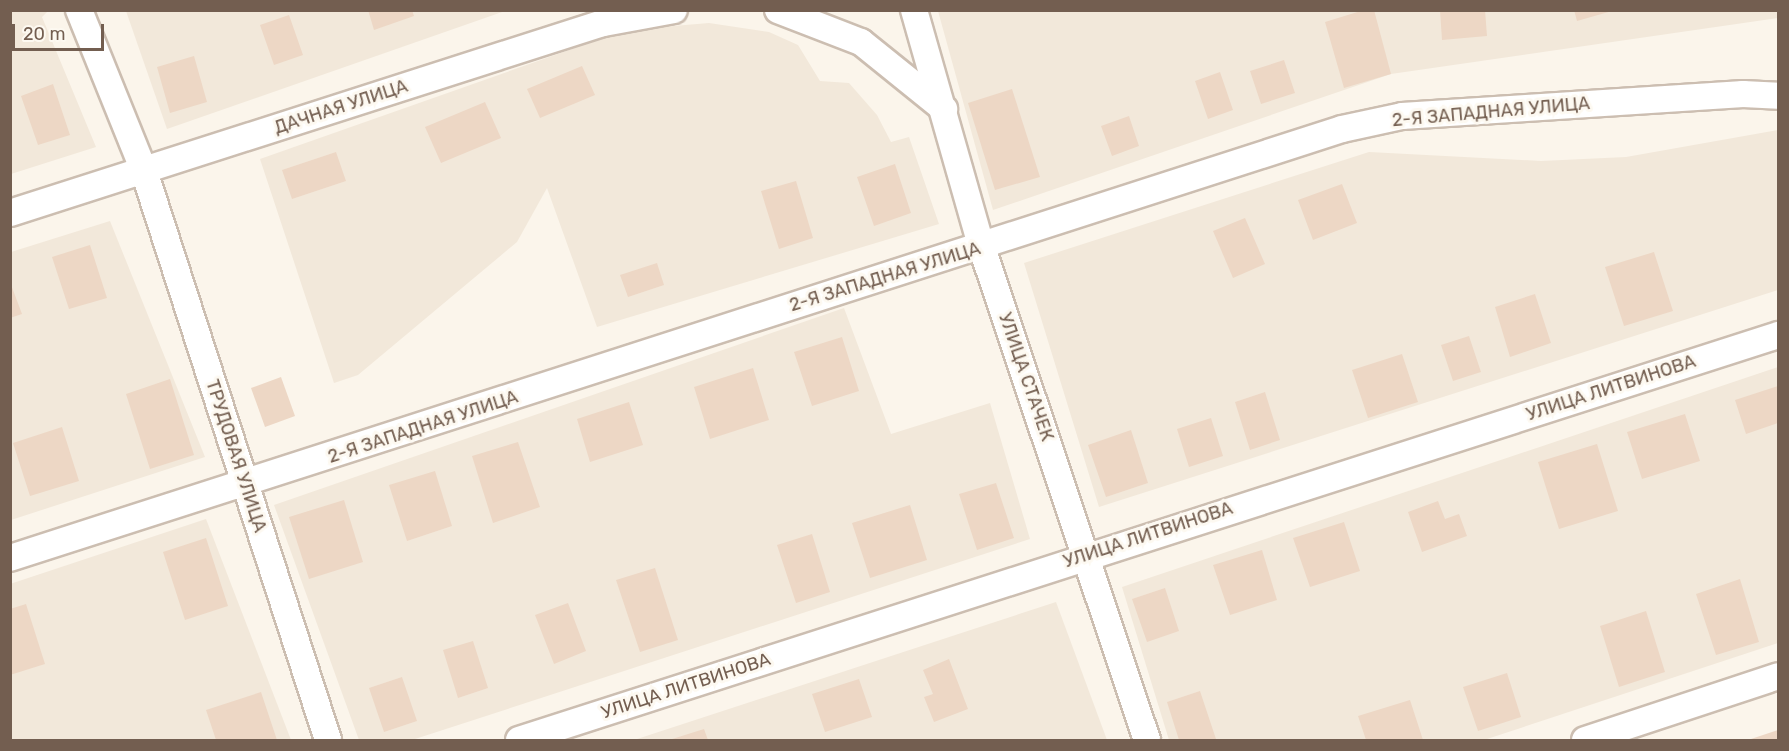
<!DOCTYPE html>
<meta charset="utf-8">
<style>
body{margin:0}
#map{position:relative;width:1789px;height:751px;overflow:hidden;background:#fbf5eb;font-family:Rubik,sans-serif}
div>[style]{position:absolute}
.residential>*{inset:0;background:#f2e8da}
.building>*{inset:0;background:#edd7c5}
.roads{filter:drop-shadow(2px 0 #ccbeb1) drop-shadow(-2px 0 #ccbeb1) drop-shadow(0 2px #ccbeb1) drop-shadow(0 -2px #ccbeb1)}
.minor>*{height:26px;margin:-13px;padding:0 13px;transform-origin:13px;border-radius:13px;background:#fff}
span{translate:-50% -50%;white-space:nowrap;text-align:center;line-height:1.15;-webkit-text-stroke:6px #fdf9f1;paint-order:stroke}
.street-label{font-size:18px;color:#735e50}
.frame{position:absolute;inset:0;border:12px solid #735e50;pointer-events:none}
.scale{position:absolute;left:12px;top:24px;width:92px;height:27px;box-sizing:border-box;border:3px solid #735e50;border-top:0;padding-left:8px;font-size:18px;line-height:21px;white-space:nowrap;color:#735e50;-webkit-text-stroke:4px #fdf9f1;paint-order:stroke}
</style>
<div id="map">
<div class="residential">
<i style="clip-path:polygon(1778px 10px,1778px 18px,1391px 74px,993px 210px,938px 11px)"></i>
<i style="clip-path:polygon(11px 11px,48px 11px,42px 17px,96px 147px,11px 174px)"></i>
<i style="clip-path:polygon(126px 11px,505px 11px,167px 129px)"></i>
<i style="clip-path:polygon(709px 23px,769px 32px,798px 45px,820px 81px,849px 83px,877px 115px,891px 142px,909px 137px,939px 224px,597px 327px,547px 188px,517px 242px,358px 375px,334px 383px,260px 159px,626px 30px)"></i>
<i style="clip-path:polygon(1778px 130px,1778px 290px,1099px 507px,1024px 263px,1369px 152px,1541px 161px,1626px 157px)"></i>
<i style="clip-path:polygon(110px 221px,205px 457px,11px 520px,11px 252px)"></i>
<i style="clip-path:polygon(844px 308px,891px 434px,990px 403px,1030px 539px,412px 740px,359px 740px,274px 505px)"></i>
<i style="clip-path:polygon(1778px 367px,1778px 643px,1484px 740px,1169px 740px,1122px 587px)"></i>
<i style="clip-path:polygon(206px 519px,291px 740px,11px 740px,10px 584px)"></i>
<i style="clip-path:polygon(1056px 602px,1107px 740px,634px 740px)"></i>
</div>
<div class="building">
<i style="clip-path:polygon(368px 10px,412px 10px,414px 16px,374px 30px)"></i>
<i style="clip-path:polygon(1364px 10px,1374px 10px,1391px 74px,1344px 88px,1325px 22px)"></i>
<i style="clip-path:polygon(1440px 10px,1485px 10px,1487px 36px,1442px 40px)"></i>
<i style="clip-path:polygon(1574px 10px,1612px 10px,1612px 11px,1577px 21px)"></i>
<i style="clip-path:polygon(289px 15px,303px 55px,274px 65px,260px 25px)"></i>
<i style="clip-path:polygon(194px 56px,207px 102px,170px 113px,157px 67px)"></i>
<i style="clip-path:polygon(1284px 60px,1295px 93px,1261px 104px,1250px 71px)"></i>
<i style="clip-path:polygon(582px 66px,595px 95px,540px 118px,527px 89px)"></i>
<i style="clip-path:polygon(1220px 72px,1233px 110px,1208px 119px,1195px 81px)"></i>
<i style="clip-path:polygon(53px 84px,70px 135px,38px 145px,21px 96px)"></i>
<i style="clip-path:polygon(1012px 89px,1040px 177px,995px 190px,968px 103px)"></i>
<i style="clip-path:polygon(485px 102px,501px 138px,441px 163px,425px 127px)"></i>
<i style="clip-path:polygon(1129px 116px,1139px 146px,1112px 156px,1101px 126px)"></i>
<i style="clip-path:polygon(336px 152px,346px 181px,292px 199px,282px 170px)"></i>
<i style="clip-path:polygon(895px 164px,911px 213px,874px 226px,857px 177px)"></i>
<i style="clip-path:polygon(796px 181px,813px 238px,779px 249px,761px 191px)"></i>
<i style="clip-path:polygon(1342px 184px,1357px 223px,1313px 240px,1298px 200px)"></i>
<i style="clip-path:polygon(1245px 218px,1265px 264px,1233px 278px,1213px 231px)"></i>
<i style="clip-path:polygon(90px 245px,107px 298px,69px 309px,52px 257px)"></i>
<i style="clip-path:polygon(1654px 252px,1673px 311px,1624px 326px,1605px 267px)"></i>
<i style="clip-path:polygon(657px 263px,664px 285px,628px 297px,620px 275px)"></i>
<i style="clip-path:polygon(10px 282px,22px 314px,10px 318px)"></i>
<i style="clip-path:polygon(1535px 294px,1551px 343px,1510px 357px,1495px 307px)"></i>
<i style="clip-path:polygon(1469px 336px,1481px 372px,1453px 381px,1441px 345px)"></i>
<i style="clip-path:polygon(842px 337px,859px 391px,812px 406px,794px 352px)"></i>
<i style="clip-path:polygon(1402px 354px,1418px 402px,1368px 418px,1352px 370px)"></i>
<i style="clip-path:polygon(753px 368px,769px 420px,710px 439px,694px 387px)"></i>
<i style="clip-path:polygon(281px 377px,295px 416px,265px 427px,251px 388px)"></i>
<i style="clip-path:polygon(170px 379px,194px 455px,150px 469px,126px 394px)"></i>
<i style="clip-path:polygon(1778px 386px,1778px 423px,1746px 434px,1735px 400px)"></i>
<i style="clip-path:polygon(1265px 392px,1280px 440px,1250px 450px,1235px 402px)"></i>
<i style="clip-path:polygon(629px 402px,643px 445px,590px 462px,577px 419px)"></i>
<i style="clip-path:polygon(1685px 414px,1700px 461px,1642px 479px,1627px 432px)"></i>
<i style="clip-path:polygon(1211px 418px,1223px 456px,1189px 467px,1177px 429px)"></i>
<i style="clip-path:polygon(62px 427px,79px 481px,30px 496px,13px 443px)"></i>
<i style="clip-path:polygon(1131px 430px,1148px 483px,1106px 497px,1088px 445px)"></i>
<i style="clip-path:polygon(518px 442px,540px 507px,493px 523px,472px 456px)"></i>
<i style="clip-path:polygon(1597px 444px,1618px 511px,1559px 529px,1538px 462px)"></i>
<i style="clip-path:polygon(435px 471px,452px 526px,407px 541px,389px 485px)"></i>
<i style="clip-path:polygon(996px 483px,1014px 538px,977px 550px,959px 494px)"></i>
<i style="clip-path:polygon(344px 500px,363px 562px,309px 579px,289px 517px)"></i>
<i style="clip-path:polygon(1438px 501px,1445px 519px,1459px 514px,1467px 536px,1422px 552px,1408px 512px)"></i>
<i style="clip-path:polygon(910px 505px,927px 560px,870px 578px,852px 523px)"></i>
<i style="clip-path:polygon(1344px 522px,1360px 571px,1310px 587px,1293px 538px)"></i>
<i style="clip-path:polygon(812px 534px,830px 592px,796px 603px,777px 545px)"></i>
<i style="clip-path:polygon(206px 538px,228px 606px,185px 620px,163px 552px)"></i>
<i style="clip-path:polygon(1262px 550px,1277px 600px,1230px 615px,1213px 565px)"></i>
<i style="clip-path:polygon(655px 568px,678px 640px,640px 652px,616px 580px)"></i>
<i style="clip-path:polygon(1740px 579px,1759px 642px,1716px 655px,1696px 594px)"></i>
<i style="clip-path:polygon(1165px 588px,1179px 631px,1147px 642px,1132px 599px)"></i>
<i style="clip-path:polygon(568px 603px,586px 651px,554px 664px,535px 615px)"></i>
<i style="clip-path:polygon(26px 604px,45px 664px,10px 675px,10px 609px)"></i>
<i style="clip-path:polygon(1646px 611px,1665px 672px,1619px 687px,1600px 626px)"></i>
<i style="clip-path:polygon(473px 641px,488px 688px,458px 698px,443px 650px)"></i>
<i style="clip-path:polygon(949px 659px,968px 709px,934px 722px,924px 697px,933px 694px,923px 670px)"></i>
<i style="clip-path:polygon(1507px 673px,1521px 717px,1478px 731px,1463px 687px)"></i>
<i style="clip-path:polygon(402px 677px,417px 721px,384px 732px,369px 688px)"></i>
<i style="clip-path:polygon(859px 679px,872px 717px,825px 732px,812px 694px)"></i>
<i style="clip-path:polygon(1200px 691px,1216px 739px,1179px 740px,1167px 702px)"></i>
<i style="clip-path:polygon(261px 692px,277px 740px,216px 740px,206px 710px)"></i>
<i style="clip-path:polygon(1410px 700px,1423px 740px,1366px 740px,1358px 716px)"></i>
<i style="clip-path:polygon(704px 729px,708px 740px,669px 740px)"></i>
<i style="clip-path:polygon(1778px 730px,1778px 740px,1748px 740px)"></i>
</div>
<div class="roads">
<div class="minor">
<i style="left:79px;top:10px;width:174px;rotate:68deg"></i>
<i style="left:144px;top:171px;width:598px;rotate:72.08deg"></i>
<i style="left:778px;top:10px;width:89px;rotate:21.1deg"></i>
<i style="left:861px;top:42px;width:107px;rotate:38.9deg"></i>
<i style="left:914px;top:10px;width:248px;rotate:74.1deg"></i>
<i style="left:982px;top:248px;width:519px;rotate:71.46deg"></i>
<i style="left:10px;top:213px;width:623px;rotate:-17.77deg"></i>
<i style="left:603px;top:23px;width:72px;rotate:-10.4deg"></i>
<i style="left:10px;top:558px;width:1399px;rotate:-17.85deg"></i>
<i style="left:1342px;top:129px;width:61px;rotate:-12.2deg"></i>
<i style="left:1402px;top:116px;width:342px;rotate:-3.7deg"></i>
<i style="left:1743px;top:94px;width:35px;rotate:3deg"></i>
<i style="left:519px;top:740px;width:1323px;rotate:-17.83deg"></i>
<i style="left:1585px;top:740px;width:203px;rotate:-18.3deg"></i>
</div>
</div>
<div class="street-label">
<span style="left:341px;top:107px;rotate:-18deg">ДАЧНАЯ УЛИЦА</span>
<span style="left:1491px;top:112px;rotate:-5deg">2-Я ЗАПАДНАЯ УЛИЦА</span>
<span style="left:885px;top:277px;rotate:-17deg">2-Я ЗАПАДНАЯ УЛИЦА</span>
<span style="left:1026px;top:377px;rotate:71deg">УЛИЦА СТАЧЕК</span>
<span style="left:1611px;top:388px;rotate:-18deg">УЛИЦА ЛИТВИНОВА</span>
<span style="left:423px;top:427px;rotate:-18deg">2-Я ЗАПАДНАЯ УЛИЦА</span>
<span style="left:236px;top:456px;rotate:72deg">ТРУДОВАЯ УЛИЦА</span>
<span style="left:1148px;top:535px;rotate:-18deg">УЛИЦА ЛИТВИНОВА</span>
<span style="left:686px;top:686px;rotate:-18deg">УЛИЦА ЛИТВИНОВА</span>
</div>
<div class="frame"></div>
<div class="scale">20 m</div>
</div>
